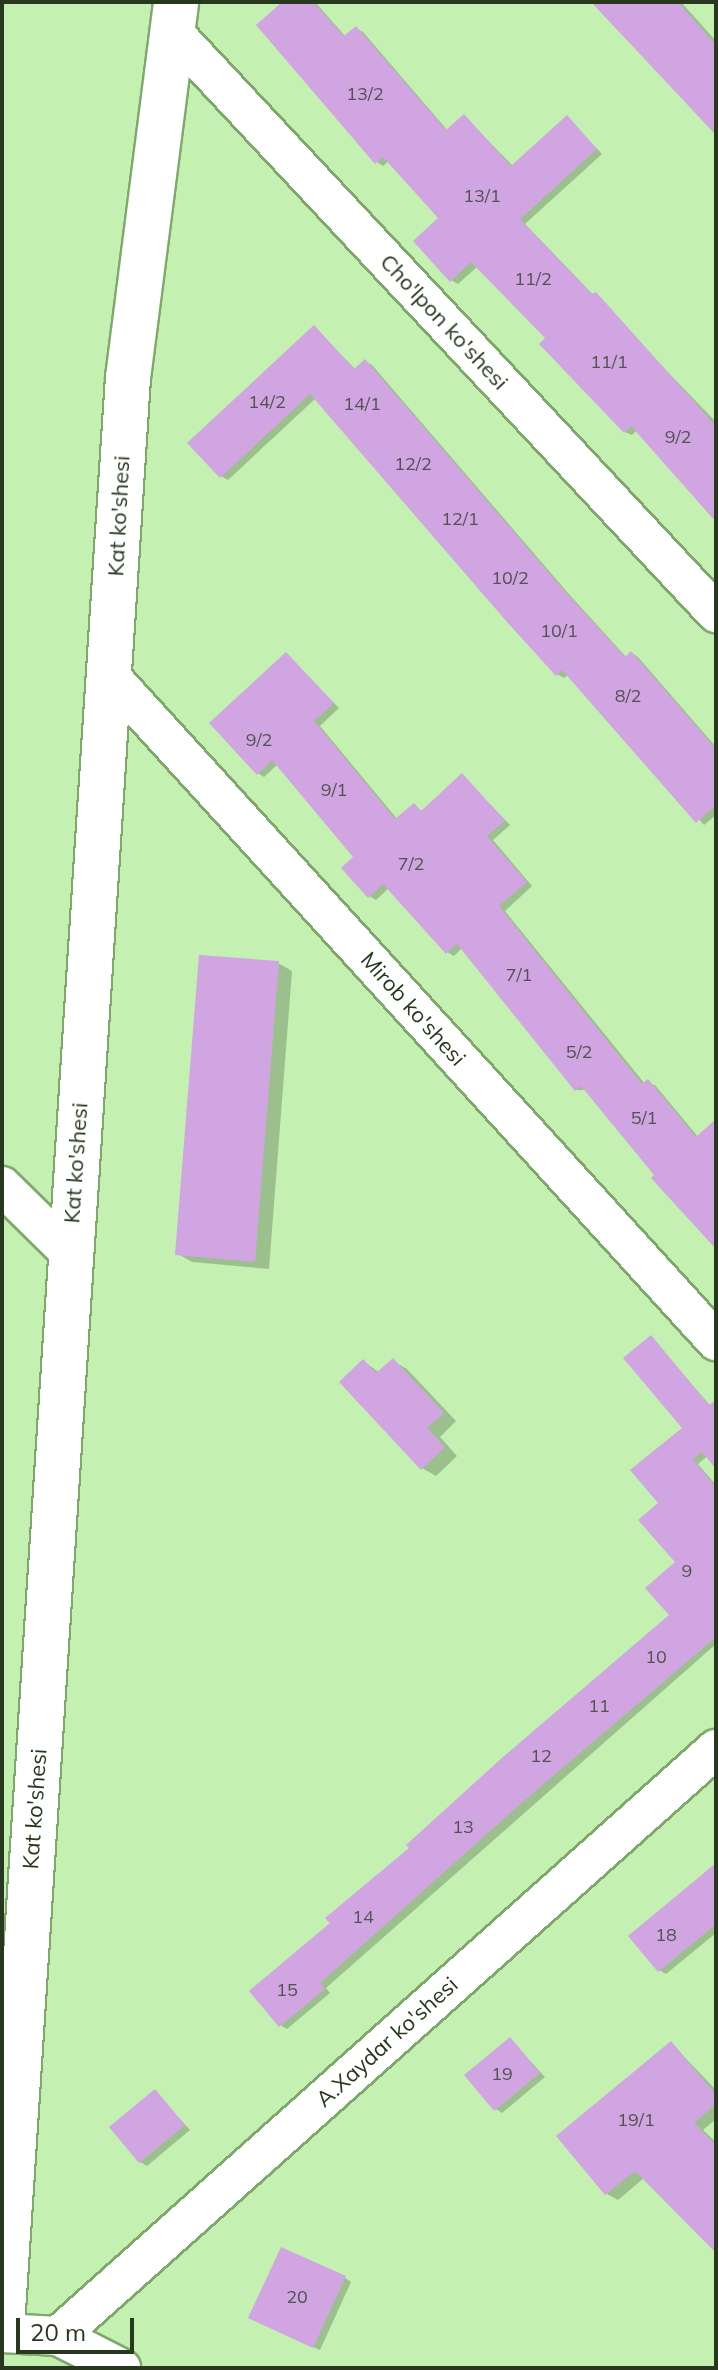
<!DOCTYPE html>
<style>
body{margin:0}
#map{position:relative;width:718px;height:2370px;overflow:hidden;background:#c4f0b1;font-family:Mulish,sans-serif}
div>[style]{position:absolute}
.shadow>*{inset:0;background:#0003}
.building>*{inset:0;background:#d0a5e1}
.roads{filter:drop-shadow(2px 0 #7ea86c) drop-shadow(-2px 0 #7ea86c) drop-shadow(0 2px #7ea86c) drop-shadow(0 -2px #7ea86c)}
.street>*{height:38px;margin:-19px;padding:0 19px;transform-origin:19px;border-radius:19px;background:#fff}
.secondary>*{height:44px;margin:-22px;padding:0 22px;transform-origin:22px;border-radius:22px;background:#fff}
span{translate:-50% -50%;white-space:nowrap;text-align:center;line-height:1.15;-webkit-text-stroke:6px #fff;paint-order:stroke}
.number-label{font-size:18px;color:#515350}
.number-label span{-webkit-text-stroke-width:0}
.street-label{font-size:22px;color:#27381f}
.frame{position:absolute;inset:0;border:4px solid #27381f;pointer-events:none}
.scale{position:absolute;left:16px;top:2318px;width:118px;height:36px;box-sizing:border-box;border:4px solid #27381f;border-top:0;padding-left:10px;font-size:24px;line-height:28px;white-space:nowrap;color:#27381f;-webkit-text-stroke:6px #fff;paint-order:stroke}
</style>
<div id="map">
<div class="shadow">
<i style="clip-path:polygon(285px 2px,315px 2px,346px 37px,356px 28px,363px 32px,448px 131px,464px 116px,513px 166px,567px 118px,602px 154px,525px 224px,716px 422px,716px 521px,637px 430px,632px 435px,625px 432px,548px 338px,478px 266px,458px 284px,451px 280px,441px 218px,389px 161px,383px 166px,377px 162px)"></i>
<i style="clip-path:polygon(594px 2px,681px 2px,716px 41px,716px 135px)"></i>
<i style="clip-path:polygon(314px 327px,356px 370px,365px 361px,372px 365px,568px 593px,627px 658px,632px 653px,638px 657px,716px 747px,716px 815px,704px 825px,569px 674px,564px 678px,557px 674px,316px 398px,228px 480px,221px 476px)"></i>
<i style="clip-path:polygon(286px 655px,339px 708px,320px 726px,398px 820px,414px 805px,423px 812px,463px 776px,510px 825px,493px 840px,532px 886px,505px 911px,645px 1084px,655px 1085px,699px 1138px,716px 1122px,716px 1244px,587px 1090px,576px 1090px,462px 948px,454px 956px,447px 952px,390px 887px,376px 900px,369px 896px,356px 857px,278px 764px,264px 777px,258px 773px)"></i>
<i style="clip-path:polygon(278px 963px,292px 971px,269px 1269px,192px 1262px,178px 1254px)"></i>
<i style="clip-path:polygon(651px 1338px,716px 1412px,716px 1449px,698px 1464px,716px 1485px,716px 1644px,326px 1988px,330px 1993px,287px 2029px,280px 2025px,333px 1924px,672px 1616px,678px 1562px,661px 1504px,684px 1428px)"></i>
<i style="clip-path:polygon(363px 1361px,380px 1373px,393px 1361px,407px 1369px,456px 1421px,440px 1437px,457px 1456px,436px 1476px,422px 1468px)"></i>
<i style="clip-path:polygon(716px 1866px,716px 1933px,666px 1974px,659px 1970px)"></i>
<i style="clip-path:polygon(510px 2039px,545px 2077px,502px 2113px,496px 2109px)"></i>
<i style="clip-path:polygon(671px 2043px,716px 2090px,716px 2119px,703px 2130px,716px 2142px,716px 2250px,644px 2178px,618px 2200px,607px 2194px,559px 2137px)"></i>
<i style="clip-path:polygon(155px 2092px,190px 2130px,147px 2166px,140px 2162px)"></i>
<i style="clip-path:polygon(345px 2278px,351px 2282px,320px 2350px,257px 2321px)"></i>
</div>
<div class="building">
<i style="clip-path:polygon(282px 2px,313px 2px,344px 36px,356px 26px,446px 130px,464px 114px,511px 166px,567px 115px,597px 149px,520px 219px,592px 294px,596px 292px,716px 426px,716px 522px,631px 426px,624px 433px,539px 344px,545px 338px,471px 262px,450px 282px,413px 241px,438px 218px,383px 157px,375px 164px,256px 25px)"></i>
<i style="clip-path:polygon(591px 2px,678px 2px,716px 45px,716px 135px)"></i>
<i style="clip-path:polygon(314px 325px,354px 369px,365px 359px,561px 587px,625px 657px,631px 651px,716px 749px,716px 805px,696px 823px,562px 670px,556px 676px,507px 622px,310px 394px,220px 478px,187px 443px)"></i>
<i style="clip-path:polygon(286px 652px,334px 703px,314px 721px,395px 819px,414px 803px,421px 811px,462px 773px,505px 821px,487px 836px,527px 882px,499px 906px,642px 1084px,648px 1079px,696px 1137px,716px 1119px,716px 1249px,651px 1178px,654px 1175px,581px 1086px,575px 1091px,457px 944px,446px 954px,383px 884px,368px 898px,341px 868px,353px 857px,272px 760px,257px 775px,209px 723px)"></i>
<i style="clip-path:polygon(199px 955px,279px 961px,255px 1262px,175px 1255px)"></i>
<i style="clip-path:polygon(651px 1335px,709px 1405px,716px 1400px,716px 1469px,702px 1452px,693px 1459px,716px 1487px,716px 1637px,518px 1806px,320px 1983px,325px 1989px,279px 2027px,249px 1991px,330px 1923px,325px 1918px,409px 1848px,406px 1845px,503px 1757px,669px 1615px,645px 1588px,675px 1562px,638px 1520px,658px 1503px,630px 1470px,682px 1428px,623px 1358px)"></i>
<i style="clip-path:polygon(393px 1358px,444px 1413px,427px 1428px,445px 1447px,421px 1470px,339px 1382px,363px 1359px,376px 1373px)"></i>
<i style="clip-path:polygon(716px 1863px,716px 1924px,658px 1972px,628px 1936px)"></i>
<i style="clip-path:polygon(510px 2037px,540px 2073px,494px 2111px,464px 2075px)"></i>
<i style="clip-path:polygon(671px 2041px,716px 2095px,716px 2104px,694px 2123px,716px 2145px,716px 2253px,635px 2171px,605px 2195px,556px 2136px)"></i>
<i style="clip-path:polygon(155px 2089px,185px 2125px,139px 2163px,109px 2127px)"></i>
<i style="clip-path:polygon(281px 2247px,346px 2276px,313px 2348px,248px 2318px)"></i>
</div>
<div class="roads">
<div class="street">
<i style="left:172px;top:31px;width:797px;rotate:46.93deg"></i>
<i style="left:110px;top:676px;width:900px;rotate:47.66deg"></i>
<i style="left:2px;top:1186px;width:95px;rotate:44.6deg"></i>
<i style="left:2px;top:2333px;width:56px;rotate:3.1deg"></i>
<i style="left:58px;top:2336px;width:71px;rotate:26.9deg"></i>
<i style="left:58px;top:2336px;width:882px;rotate:-41.74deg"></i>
</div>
<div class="secondary">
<i style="left:2px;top:2326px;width:1952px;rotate:-86.3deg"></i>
<i style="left:128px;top:378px;width:379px;rotate:-82.7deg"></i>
</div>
</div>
<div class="number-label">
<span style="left:365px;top:94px">13/2</span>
<span style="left:482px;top:196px">13/1</span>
<span style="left:533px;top:279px">11/2</span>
<span style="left:609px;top:362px">11/1</span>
<span style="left:267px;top:402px">14/2</span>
<span style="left:362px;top:404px">14/1</span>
<span style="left:678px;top:437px">9/2</span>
<span style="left:413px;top:464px">12/2</span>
<span style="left:460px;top:519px">12/1</span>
<span style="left:510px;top:578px">10/2</span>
<span style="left:559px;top:631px">10/1</span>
<span style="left:628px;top:696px">8/2</span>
<span style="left:259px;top:740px">9/2</span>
<span style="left:334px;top:790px">9/1</span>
<span style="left:411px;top:864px">7/2</span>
<span style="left:519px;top:975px">7/1</span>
<span style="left:579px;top:1052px">5/2</span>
<span style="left:644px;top:1118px">5/1</span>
<span style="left:687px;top:1571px">9</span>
<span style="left:656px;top:1657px">10</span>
<span style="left:599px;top:1706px">11</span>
<span style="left:541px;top:1756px">12</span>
<span style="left:463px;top:1827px">13</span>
<span style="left:363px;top:1917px">14</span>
<span style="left:666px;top:1935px">18</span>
<span style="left:287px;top:1990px">15</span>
<span style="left:502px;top:2074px">19</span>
<span style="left:636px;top:2120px">19/1</span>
<span style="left:297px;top:2297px">20</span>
</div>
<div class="street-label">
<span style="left:444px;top:322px;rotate:47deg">Cho'lpon ko'shesi</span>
<span style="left:119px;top:516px;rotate:-87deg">Kat ko'shesi</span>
<span style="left:413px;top:1009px;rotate:48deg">Mirob ko'shesi</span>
<span style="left:76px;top:1163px;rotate:-86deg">Kat ko'shesi</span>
<span style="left:35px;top:1809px;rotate:-86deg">Kat ko'shesi</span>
<span style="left:387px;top:2042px;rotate:-42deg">A.Xaydar ko'shesi</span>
</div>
<div class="frame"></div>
<div class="scale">20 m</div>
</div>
